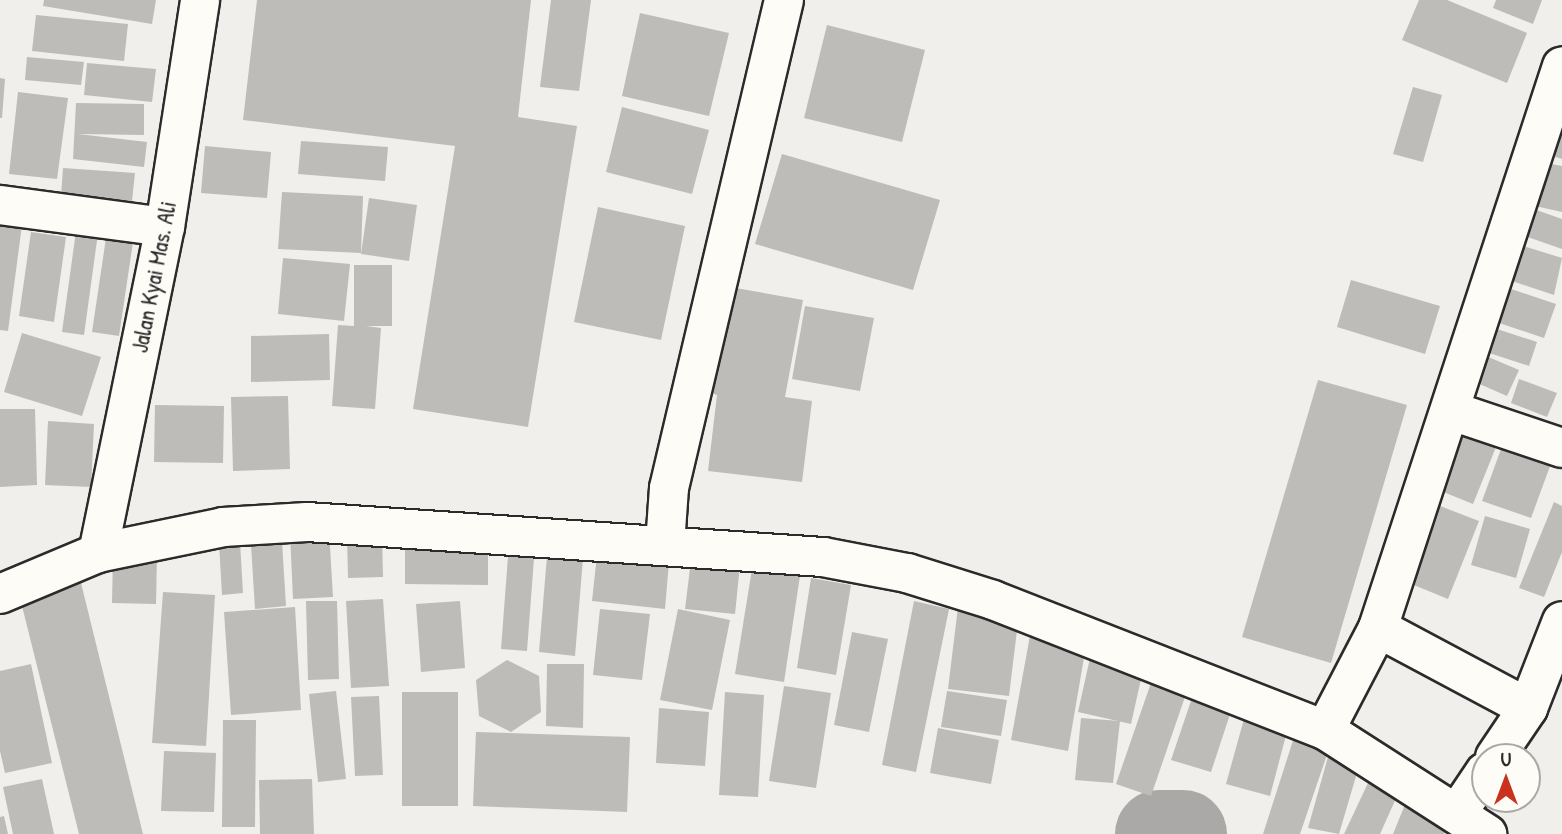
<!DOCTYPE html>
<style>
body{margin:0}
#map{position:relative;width:1562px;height:834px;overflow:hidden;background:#f0efeb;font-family:"Patrick Hand",sans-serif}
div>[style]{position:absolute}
.river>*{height:88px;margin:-44px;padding:0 44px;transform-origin:44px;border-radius:44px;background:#aaa9a7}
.building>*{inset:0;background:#bdbcb8}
.roads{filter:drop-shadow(2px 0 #2b2b2b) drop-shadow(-2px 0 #2b2b2b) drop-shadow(0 2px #2b2b2b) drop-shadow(0 -2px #2b2b2b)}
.minor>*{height:38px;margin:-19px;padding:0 19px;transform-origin:19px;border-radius:19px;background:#fdfcf7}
span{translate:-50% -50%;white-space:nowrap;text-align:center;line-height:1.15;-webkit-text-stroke:7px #fdfcf7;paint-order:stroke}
.street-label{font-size:23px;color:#2b2b2b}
.north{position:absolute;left:1471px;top:743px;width:70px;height:70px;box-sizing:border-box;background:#fdfcf7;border:2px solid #a9a8a5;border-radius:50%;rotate:0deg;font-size:19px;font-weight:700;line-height:28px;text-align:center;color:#2b2b2b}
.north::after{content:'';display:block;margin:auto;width:24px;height:32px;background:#c8321e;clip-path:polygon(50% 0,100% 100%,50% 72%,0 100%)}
</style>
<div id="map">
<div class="river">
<i style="left:1159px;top:834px;width:24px"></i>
</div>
<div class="building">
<i style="clip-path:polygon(44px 0,156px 0,152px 24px,43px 6px)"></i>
<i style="clip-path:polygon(257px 0,531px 0,518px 117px,577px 126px,528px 427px,413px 409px,455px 146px,243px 120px)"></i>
<i style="clip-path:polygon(551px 0,591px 0,579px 91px,540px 87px)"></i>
<i style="clip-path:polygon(1419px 0,1447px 0,1527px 33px,1507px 83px,1402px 40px)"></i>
<i style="clip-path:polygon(1496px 0,1542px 0,1533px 24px,1493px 8px)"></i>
<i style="clip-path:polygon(640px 13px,729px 33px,709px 116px,622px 96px)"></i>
<i style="clip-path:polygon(36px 15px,128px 24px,124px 61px,32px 51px)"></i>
<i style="clip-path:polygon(827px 25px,925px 50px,902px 142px,804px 118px)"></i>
<i style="clip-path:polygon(27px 57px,84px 62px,81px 85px,25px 80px)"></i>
<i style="clip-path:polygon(87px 63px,156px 69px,152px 102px,84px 95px)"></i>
<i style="clip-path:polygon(0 78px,5px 79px,2px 118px,0 118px)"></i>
<i style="clip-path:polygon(1413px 87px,1442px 95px,1423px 162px,1393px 154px)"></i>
<i style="clip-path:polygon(18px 92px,68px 98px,57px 179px,9px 174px)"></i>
<i style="clip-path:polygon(76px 103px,144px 104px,144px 135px,78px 134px,147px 142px,144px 167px,73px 159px)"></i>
<i style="clip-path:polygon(622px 107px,709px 130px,692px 194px,606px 172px)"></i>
<i style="clip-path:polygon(1562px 124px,1562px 159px,1550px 155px)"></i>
<i style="clip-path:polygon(301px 141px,388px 147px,385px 181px,298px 174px)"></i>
<i style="clip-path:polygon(205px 146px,271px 152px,267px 198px,201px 193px)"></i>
<i style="clip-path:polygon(782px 154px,940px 200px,913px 290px,755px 244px)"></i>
<i style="clip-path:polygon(1546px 163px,1562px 166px,1562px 212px,1535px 206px)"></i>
<i style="clip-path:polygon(63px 168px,135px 173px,132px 201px,61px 196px)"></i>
<i style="clip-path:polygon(282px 192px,363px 196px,361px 253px,278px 249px)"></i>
<i style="clip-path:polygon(369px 198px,417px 205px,409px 261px,361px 254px)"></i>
<i style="clip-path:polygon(1525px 206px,1562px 219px,1562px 249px,1516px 233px)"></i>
<i style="clip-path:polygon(598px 207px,685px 226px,661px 340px,574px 322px)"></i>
<i style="clip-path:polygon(0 222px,22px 225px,8px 331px,0 330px)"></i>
<i style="clip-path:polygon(77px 224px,99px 226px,84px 335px,62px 332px)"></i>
<i style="clip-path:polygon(31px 232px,66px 237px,54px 322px,19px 316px)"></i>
<i style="clip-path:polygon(106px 238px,133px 242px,119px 336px,92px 332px)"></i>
<i style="clip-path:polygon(1514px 243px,1562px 258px,1554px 295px,1503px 278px)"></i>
<i style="clip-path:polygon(283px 258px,350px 264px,344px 321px,278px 314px)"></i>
<i style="clip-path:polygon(354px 265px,392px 265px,392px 326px,366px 326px,381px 328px,375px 409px,332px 406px,338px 325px,354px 326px)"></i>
<i style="clip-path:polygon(1351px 280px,1440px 306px,1425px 354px,1337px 327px)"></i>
<i style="clip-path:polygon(1499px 285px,1556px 304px,1544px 338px,1487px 319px)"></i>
<i style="clip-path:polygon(730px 287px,803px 300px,785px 397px,812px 401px,802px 482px,708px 471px,717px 395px,711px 393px)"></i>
<i style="clip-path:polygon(805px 306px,874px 318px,860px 391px,792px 379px)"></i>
<i style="clip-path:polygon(1494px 328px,1537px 342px,1529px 366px,1486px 352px)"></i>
<i style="clip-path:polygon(22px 333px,101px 357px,82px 416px,4px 392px)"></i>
<i style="clip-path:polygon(329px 334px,330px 380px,251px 382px,251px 336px)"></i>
<i style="clip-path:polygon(1486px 356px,1519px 370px,1507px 396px,1475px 382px)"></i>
<i style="clip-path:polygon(1519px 379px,1557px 393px,1547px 417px,1511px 403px)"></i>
<i style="clip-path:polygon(1318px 380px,1407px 405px,1331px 663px,1242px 637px)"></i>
<i style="clip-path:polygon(288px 396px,290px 469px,233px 471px,231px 397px)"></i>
<i style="clip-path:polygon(155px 405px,224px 406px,223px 463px,154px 462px)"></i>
<i style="clip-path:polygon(0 409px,35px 409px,37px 485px,0 487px)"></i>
<i style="clip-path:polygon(48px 421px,94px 424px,91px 487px,45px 485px)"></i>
<i style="clip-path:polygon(1459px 432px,1496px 447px,1473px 504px,1436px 489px)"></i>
<i style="clip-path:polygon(1504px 441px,1553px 458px,1531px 518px,1482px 501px)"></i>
<i style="clip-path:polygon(1554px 502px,1562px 506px,1562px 552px,1544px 597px,1519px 588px)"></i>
<i style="clip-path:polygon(1440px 506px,1479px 521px,1448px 599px,1409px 583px)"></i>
<i style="clip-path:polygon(1485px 516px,1530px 529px,1516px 578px,1471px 565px)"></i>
<i style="clip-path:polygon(329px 530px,333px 597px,293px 599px,290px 533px)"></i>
<i style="clip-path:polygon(382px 533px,383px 577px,348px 578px,347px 535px)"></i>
<i style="clip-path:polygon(240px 542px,243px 593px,222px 595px,219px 543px)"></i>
<i style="clip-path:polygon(282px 542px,286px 606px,255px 609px,251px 545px)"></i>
<i style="clip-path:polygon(509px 543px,535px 545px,527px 651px,501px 649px)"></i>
<i style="clip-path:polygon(548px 544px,584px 546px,575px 656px,539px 652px)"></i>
<i style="clip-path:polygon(405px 545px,488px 546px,488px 585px,405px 584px)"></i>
<i style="clip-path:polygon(113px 554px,157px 555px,156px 604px,112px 603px)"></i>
<i style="clip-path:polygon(597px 555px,669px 562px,665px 609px,592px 601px)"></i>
<i style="clip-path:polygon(691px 560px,740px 565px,735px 614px,685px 609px)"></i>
<i style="clip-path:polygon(752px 569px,800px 576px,784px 682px,735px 674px)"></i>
<i style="clip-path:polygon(811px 578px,851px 585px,836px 675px,797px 668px)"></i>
<i style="clip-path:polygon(81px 583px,143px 834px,79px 834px,20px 598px)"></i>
<i style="clip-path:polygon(163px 592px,215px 595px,206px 746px,152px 743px)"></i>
<i style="clip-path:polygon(383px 599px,389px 686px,351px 688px,346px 601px)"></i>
<i style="clip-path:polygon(306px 601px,337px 601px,339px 679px,308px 680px)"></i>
<i style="clip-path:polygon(460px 601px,465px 668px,421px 672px,416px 604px)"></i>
<i style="clip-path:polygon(914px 601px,949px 609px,916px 772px,882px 765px)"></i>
<i style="clip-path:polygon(295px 607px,301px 710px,231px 715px,224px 612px)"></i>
<i style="clip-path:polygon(958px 607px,1019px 614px,1009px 696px,948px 689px)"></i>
<i style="clip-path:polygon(600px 609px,650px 614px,642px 680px,593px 675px)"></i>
<i style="clip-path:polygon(678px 609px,730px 620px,712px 710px,660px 700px)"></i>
<i style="clip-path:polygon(1031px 630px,1087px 640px,1068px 751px,1011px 740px)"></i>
<i style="clip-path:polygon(852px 632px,888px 639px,869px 732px,834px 725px)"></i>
<i style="clip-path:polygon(1092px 649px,1145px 661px,1131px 724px,1078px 712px)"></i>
<i style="clip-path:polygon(507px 660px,539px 676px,541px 712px,511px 732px,479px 716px,476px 680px)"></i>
<i style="clip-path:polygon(31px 664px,52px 763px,5px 773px,0 751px,0 671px)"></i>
<i style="clip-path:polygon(547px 664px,584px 664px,583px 728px,546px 726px)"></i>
<i style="clip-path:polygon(1154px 674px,1189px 685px,1151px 796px,1116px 784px)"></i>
<i style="clip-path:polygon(784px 686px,831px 693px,816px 788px,769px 781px)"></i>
<i style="clip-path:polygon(1195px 689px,1234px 702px,1211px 772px,1171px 760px)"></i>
<i style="clip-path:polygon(336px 691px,346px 779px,318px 782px,309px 694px)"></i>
<i style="clip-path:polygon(947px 691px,1007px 700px,1001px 736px,941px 727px)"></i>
<i style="clip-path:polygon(402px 692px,458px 692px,458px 806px,402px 806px)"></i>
<i style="clip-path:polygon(725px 692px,764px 695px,758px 797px,719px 795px)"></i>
<i style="clip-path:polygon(379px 696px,383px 775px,355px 776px,351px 697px)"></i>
<i style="clip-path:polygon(659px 708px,709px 712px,705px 766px,656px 763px)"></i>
<i style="clip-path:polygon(1247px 708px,1290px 720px,1270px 796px,1226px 784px)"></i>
<i style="clip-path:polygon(1081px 718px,1120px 721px,1113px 783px,1075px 780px)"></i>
<i style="clip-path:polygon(223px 720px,256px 720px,255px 827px,222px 827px)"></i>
<i style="clip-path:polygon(938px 728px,999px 740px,991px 784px,930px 773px)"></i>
<i style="clip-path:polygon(1297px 728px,1332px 740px,1300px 834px,1263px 834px)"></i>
<i style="clip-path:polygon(476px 732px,630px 737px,627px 812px,473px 806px)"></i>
<i style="clip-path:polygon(164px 751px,216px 753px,214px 812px,161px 811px)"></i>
<i style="clip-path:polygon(1328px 757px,1359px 766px,1339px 834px,1308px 828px)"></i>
<i style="clip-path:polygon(42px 779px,54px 834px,13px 834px,3px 787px)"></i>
<i style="clip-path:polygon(312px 779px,314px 834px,260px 834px,259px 780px)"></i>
<i style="clip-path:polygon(1368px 783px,1397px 796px,1380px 834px,1344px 834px)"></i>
<i style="clip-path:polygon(1406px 802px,1450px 819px,1444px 834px,1393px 834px)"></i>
<i style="clip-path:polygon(4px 816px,8px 834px,0 834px,0 817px)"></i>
</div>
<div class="roads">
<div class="minor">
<i style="left:0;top:205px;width:166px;rotate:7.6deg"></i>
<i style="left:1452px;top:411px;width:116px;rotate:18.6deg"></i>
<i style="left:665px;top:545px;width:57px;rotate:-86deg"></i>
<i style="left:669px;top:488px;width:501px;rotate:-76.74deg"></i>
<i style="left:98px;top:553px;width:333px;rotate:-78.4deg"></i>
<i style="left:165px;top:227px;width:230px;rotate:-81.2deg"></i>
<i style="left:0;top:594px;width:106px;rotate:-22.7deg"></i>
<i style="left:98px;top:553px;width:128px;rotate:-11.7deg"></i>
<i style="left:223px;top:527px;width:84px;rotate:-3.4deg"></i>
<i style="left:307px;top:522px;width:517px;rotate:3.88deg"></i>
<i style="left:823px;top:557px;width:86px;rotate:10.8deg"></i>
<i style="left:907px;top:573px;width:90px;rotate:17.4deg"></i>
<i style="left:993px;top:600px;width:357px;rotate:21.4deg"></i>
<i style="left:1325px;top:730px;width:193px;rotate:32.7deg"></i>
<i style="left:1378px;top:628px;width:170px;rotate:28.1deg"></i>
<i style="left:1325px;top:730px;width:115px;rotate:-62.5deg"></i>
<i style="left:1378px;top:628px;width:591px;rotate:-71.87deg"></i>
<i style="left:1495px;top:757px;width:59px;rotate:-56deg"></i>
<i style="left:1528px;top:708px;width:93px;rotate:-68.7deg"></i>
<i style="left:1458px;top:812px;width:48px;rotate:-56deg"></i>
</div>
</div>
<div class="street-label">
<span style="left:154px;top:277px;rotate:-79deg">Jalan Kyai Mas. Ali</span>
</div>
<div class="north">U</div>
</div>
